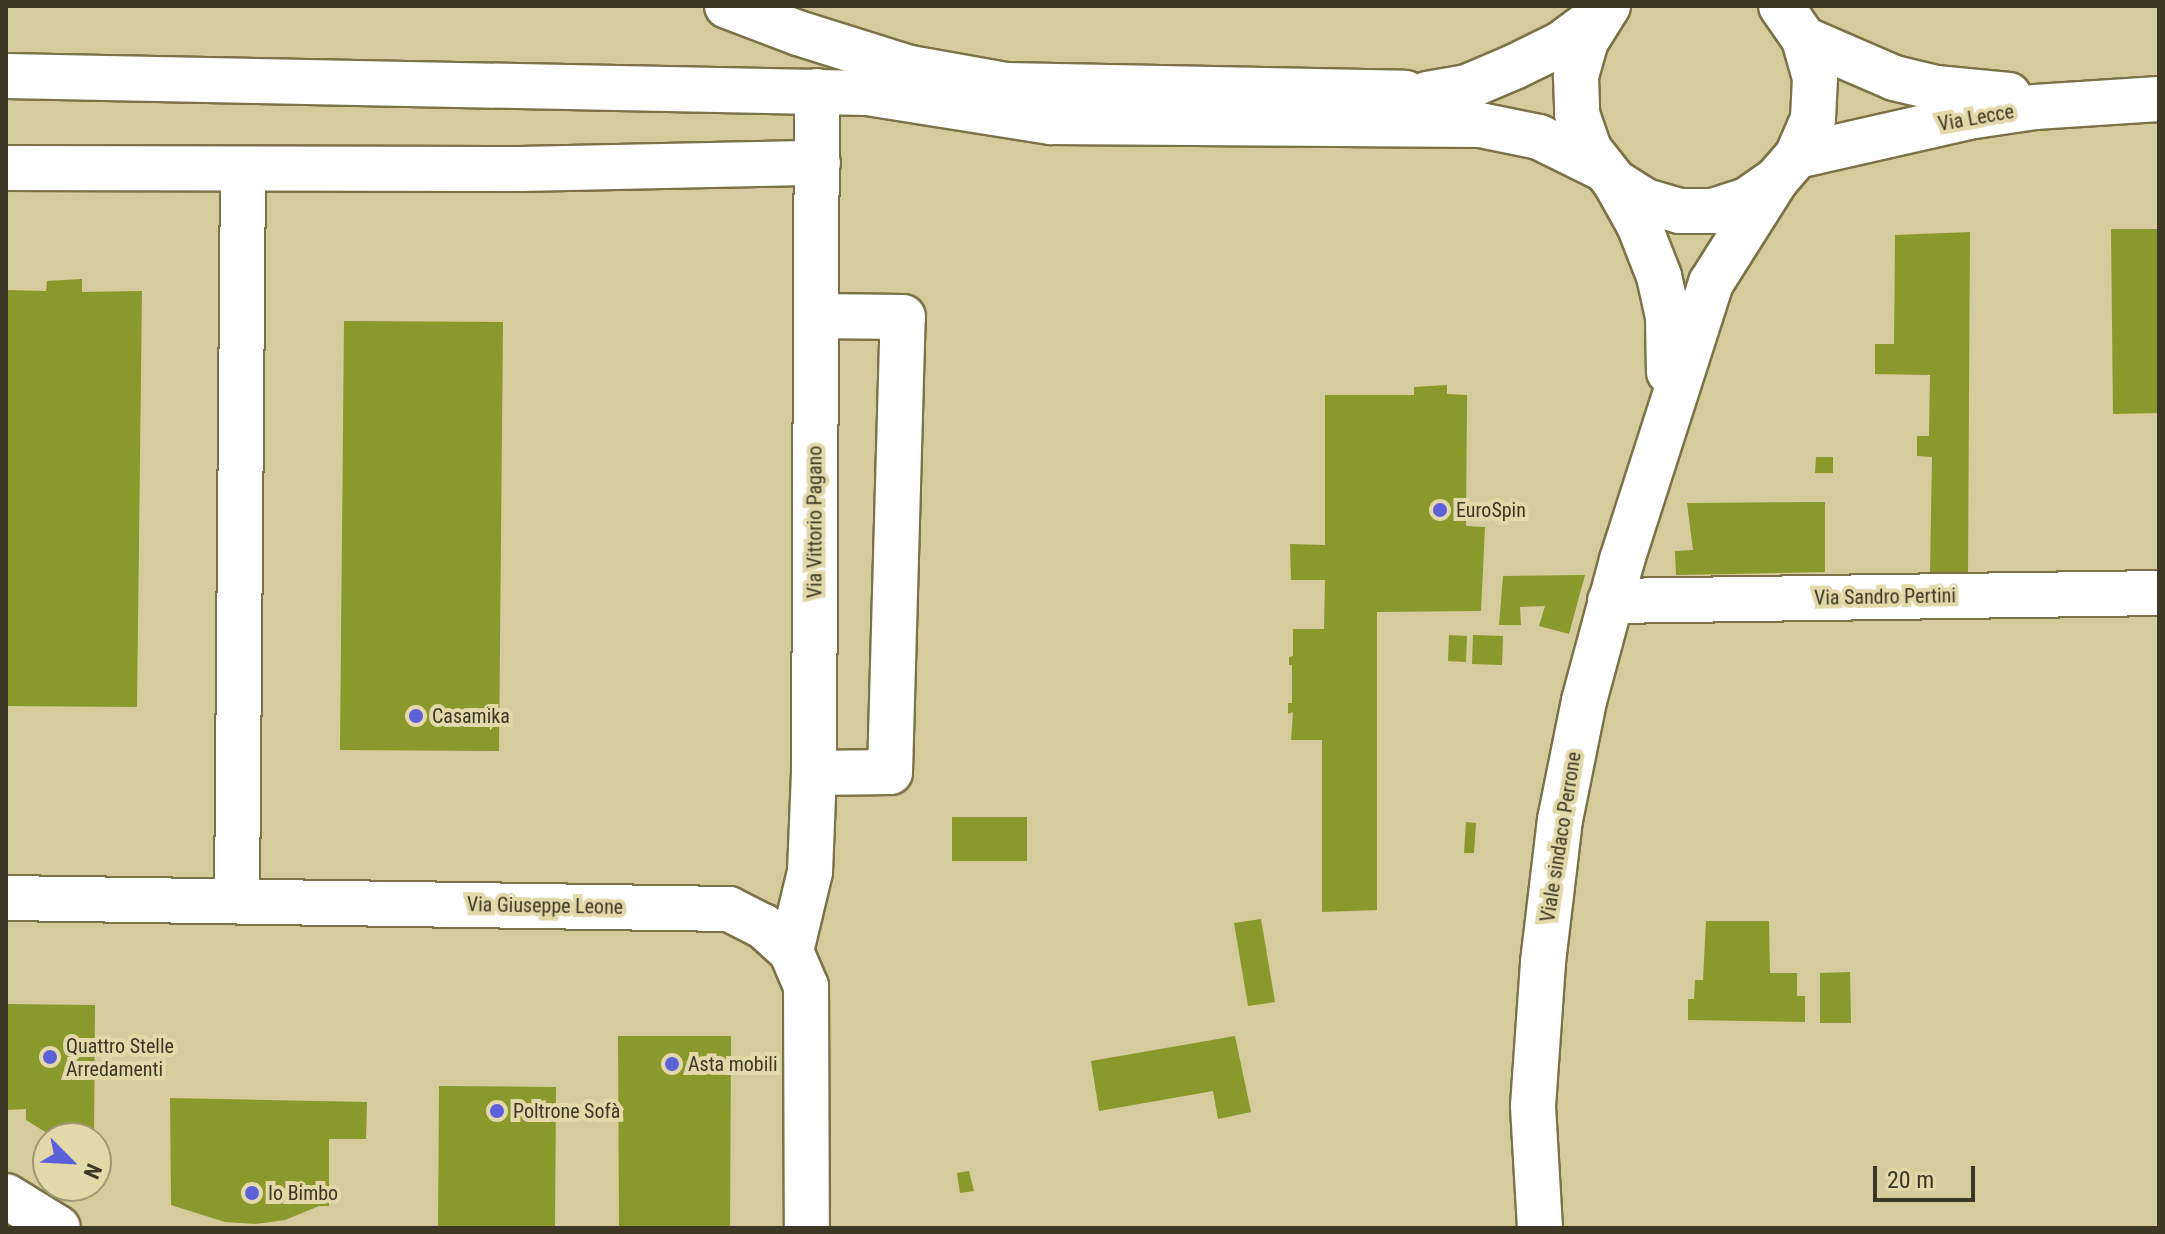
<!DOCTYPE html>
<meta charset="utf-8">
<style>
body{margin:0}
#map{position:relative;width:2165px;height:1234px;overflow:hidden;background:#d5cb9c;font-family:"Roboto Condensed",sans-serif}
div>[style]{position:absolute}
.building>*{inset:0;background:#89992b}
.roads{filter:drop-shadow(2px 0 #7c7247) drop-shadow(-2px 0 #7c7247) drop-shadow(0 2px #7c7247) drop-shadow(0 -2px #7c7247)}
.minor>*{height:44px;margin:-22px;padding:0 22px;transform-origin:22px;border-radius:22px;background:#fff}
.dots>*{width:22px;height:22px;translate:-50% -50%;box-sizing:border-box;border:4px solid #e3d8a9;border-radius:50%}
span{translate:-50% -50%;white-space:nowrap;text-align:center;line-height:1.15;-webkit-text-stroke:8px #e3d8a9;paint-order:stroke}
.street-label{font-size:20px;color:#3c3825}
.poi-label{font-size:20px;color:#3c3825}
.left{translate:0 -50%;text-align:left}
.frame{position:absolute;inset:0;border:8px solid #3c3825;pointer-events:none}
.north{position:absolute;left:32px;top:1122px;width:80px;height:80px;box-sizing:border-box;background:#e3d8a9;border:2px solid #a09874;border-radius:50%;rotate:114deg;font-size:22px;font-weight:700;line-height:32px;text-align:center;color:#3c3825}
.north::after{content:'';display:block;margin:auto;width:28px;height:36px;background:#5d61d9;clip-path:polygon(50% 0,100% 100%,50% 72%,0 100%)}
.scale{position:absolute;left:1873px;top:1166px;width:102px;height:36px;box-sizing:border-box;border:4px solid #3c3825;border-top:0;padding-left:10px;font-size:24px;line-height:28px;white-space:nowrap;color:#3c3825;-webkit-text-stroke:6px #e3d8a9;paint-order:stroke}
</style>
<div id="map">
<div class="building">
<i style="clip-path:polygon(2111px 229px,2159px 229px,2159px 413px,2113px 414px)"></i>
<i style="clip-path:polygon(1970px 232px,1968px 572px,1930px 572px,1932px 457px,1917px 456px,1917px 436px,1929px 436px,1930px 375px,1875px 374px,1875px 344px,1894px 344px,1895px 235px)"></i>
<i style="clip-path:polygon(82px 279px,82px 292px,142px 291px,137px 707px,6px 706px,6px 290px,46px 291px,47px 281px)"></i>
<i style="clip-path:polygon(344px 321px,503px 322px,499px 751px,340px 750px)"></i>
<i style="clip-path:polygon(1447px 385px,1447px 394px,1467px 395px,1466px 526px,1485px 527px,1481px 611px,1377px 612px,1377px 910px,1322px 912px,1322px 740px,1291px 740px,1293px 712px,1288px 714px,1288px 703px,1292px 703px,1292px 665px,1289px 665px,1289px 657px,1293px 656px,1293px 629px,1324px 629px,1325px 580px,1291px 580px,1290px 544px,1325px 545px,1325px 395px,1414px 395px,1414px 387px)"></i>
<i style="clip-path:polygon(1816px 457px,1833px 457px,1833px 473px,1815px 473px)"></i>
<i style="clip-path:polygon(1825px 502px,1825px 572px,1676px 575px,1675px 551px,1693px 550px,1687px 503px)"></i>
<i style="clip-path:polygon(1585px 575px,1569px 634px,1539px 626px,1545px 606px,1520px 607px,1521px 625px,1499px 625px,1503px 576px)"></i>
<i style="clip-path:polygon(1449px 635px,1467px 636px,1466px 662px,1448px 661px)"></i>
<i style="clip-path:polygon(1473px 635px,1503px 636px,1502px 665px,1472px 664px)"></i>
<i style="clip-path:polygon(952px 817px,1027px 817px,1027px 861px,952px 861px)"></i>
<i style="clip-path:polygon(1466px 822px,1476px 823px,1474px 853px,1464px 853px)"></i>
<i style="clip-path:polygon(1261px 919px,1275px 1002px,1248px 1006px,1234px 923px)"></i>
<i style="clip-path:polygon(1706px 921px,1769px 921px,1770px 973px,1797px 973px,1797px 996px,1805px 996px,1805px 1022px,1688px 1020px,1688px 999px,1694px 999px,1695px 980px,1703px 980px)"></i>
<i style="clip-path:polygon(1850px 972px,1851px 1023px,1820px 1023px,1820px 973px)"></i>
<i style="clip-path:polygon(6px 1004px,95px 1005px,94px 1138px,55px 1138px,26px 1120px,26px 1109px,6px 1110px)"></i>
<i style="clip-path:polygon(618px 1036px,731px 1036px,730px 1228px,619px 1228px)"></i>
<i style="clip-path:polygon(1235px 1036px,1251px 1112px,1218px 1119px,1213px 1091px,1099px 1111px,1091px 1061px)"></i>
<i style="clip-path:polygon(439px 1086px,556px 1087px,555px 1228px,438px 1228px)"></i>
<i style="clip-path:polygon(170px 1098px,367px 1102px,366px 1139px,329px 1139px,329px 1206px,319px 1206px,285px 1220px,256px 1224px,225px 1222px,171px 1205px)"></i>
<i style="clip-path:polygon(969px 1171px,974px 1191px,960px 1193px,957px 1173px)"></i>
</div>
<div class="roads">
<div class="minor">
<i style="left:727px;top:6px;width:76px;rotate:20.8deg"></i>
<i style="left:798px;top:33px;width:117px;rotate:17.4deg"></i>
<i style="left:910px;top:68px;width:97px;rotate:10deg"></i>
<i style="left:1006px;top:85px;width:399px;rotate:1.1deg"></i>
<i style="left:1608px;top:6px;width:41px;rotate:122.2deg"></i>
<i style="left:1586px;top:41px;width:37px;rotate:106deg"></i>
<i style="left:1576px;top:77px;width:37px;rotate:88deg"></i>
<i style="left:1577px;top:114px;width:37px;rotate:71deg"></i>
<i style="left:1589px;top:149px;width:42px;rotate:51.8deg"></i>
<i style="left:1615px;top:182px;width:36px;rotate:32deg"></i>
<i style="left:1645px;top:201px;width:35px;rotate:16deg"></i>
<i style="left:1679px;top:211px;width:34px"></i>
<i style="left:1713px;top:211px;width:36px;rotate:-18deg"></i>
<i style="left:1747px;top:200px;width:35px;rotate:-35deg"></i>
<i style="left:1776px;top:180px;width:32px;rotate:-49deg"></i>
<i style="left:1797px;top:156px;width:40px;rotate:-66.6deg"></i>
<i style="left:1813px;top:119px;width:41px;rotate:-87.2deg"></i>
<i style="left:1815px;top:78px;width:41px;rotate:-105.8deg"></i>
<i style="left:1804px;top:39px;width:40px;rotate:-124.9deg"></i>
<i style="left:1804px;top:39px;width:98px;rotate:23.4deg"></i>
<i style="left:1894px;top:78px;width:43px;rotate:13.4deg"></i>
<i style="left:1936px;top:88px;width:73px;rotate:5.5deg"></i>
<i style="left:6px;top:76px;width:861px;rotate:1.13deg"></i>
<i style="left:867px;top:93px;width:186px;rotate:9deg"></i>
<i style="left:1051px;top:122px;width:429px;rotate:0.4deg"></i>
<i style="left:1480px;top:125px;width:60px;rotate:11.5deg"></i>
<i style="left:1539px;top:137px;width:70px;rotate:26.2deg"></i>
<i style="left:1427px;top:94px;width:41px;rotate:-9.9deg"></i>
<i style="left:1467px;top:87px;width:51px;rotate:-23.1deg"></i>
<i style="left:1514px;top:67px;width:52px;rotate:-26.1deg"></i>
<i style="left:1561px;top:44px;width:49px;rotate:-36.6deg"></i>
<i style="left:1797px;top:156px;width:175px;rotate:-12.8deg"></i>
<i style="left:1968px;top:117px;width:68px;rotate:-8.5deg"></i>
<i style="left:2035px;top:107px;width:124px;rotate:-3.7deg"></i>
<i style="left:6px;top:168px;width:514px;rotate:0.11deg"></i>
<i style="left:520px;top:169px;width:298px;rotate:-1.2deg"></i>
<i style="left:1615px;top:182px;width:49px;rotate:60.8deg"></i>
<i style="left:1639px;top:225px;width:55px;rotate:68.6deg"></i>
<i style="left:1659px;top:276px;width:42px;rotate:77.6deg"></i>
<i style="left:1668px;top:317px;width:55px;rotate:89deg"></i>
<i style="left:1610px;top:601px;width:549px;rotate:-0.83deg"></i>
<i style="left:814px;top:773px;width:76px;rotate:-0.8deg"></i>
<i style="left:890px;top:772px;width:455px;rotate:-88.4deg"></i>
<i style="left:903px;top:317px;width:86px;rotate:-179.3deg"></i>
<i style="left:6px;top:898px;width:723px;rotate:0.87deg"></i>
<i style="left:729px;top:909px;width:38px;rotate:27deg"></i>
<i style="left:763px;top:926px;width:38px;rotate:42deg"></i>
<i style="left:791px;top:951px;width:38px;rotate:67deg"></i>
<i style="left:806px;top:986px;width:242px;rotate:89.8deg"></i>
<i style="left:237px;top:900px;width:730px;rotate:-89.53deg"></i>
<i style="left:791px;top:951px;width:81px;rotate:-76.5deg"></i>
<i style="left:810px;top:872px;width:99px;rotate:-87.7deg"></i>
<i style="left:814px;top:773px;width:682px;rotate:-89.75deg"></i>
<i style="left:6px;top:1196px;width:61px;rotate:31.6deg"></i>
<i style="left:1540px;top:1228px;width:122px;rotate:-93.3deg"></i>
<i style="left:1533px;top:1106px;width:144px;rotate:-86deg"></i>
<i style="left:1543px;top:962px;width:143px;rotate:-83.2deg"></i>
<i style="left:1560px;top:820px;width:121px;rotate:-78.6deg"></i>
<i style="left:1584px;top:701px;width:146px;rotate:-74.9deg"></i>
<i style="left:1622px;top:560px;width:291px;rotate:-72.2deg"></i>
<i style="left:1711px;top:283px;width:122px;rotate:-57.7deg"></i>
</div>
</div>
<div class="dots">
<i style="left:1440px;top:510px;background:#5d61d9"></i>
<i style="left:416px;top:716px;background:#5d61d9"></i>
<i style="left:50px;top:1057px;background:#5d61d9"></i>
<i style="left:672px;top:1064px;background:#5d61d9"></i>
<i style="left:497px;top:1111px;background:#5d61d9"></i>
<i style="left:252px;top:1193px;background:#5d61d9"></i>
</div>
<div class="street-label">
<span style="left:1976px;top:118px;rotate:-10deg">Via Lecce</span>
<span style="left:815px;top:522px;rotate:-90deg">Via Vittorio Pagano</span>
<span style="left:1885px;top:597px;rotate:-1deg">Via Sandro Pertini</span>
<span style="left:1561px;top:837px;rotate:-81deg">Viale sindaco Perrone</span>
<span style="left:545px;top:906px;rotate:1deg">Via Giuseppe Leone</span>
</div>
<div class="poi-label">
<span class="left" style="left:1456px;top:510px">EuroSpin</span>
<span class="left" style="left:432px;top:716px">Casamika</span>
<span class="left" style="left:66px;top:1058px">Quattro Stelle<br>Arredamenti</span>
<span class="left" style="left:688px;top:1064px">Asta mobili</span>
<span class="left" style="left:513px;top:1111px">Poltrone Sofà</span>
<span class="left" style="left:268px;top:1193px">Io Bimbo</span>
</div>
<div class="frame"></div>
<div class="north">N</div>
<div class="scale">20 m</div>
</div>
